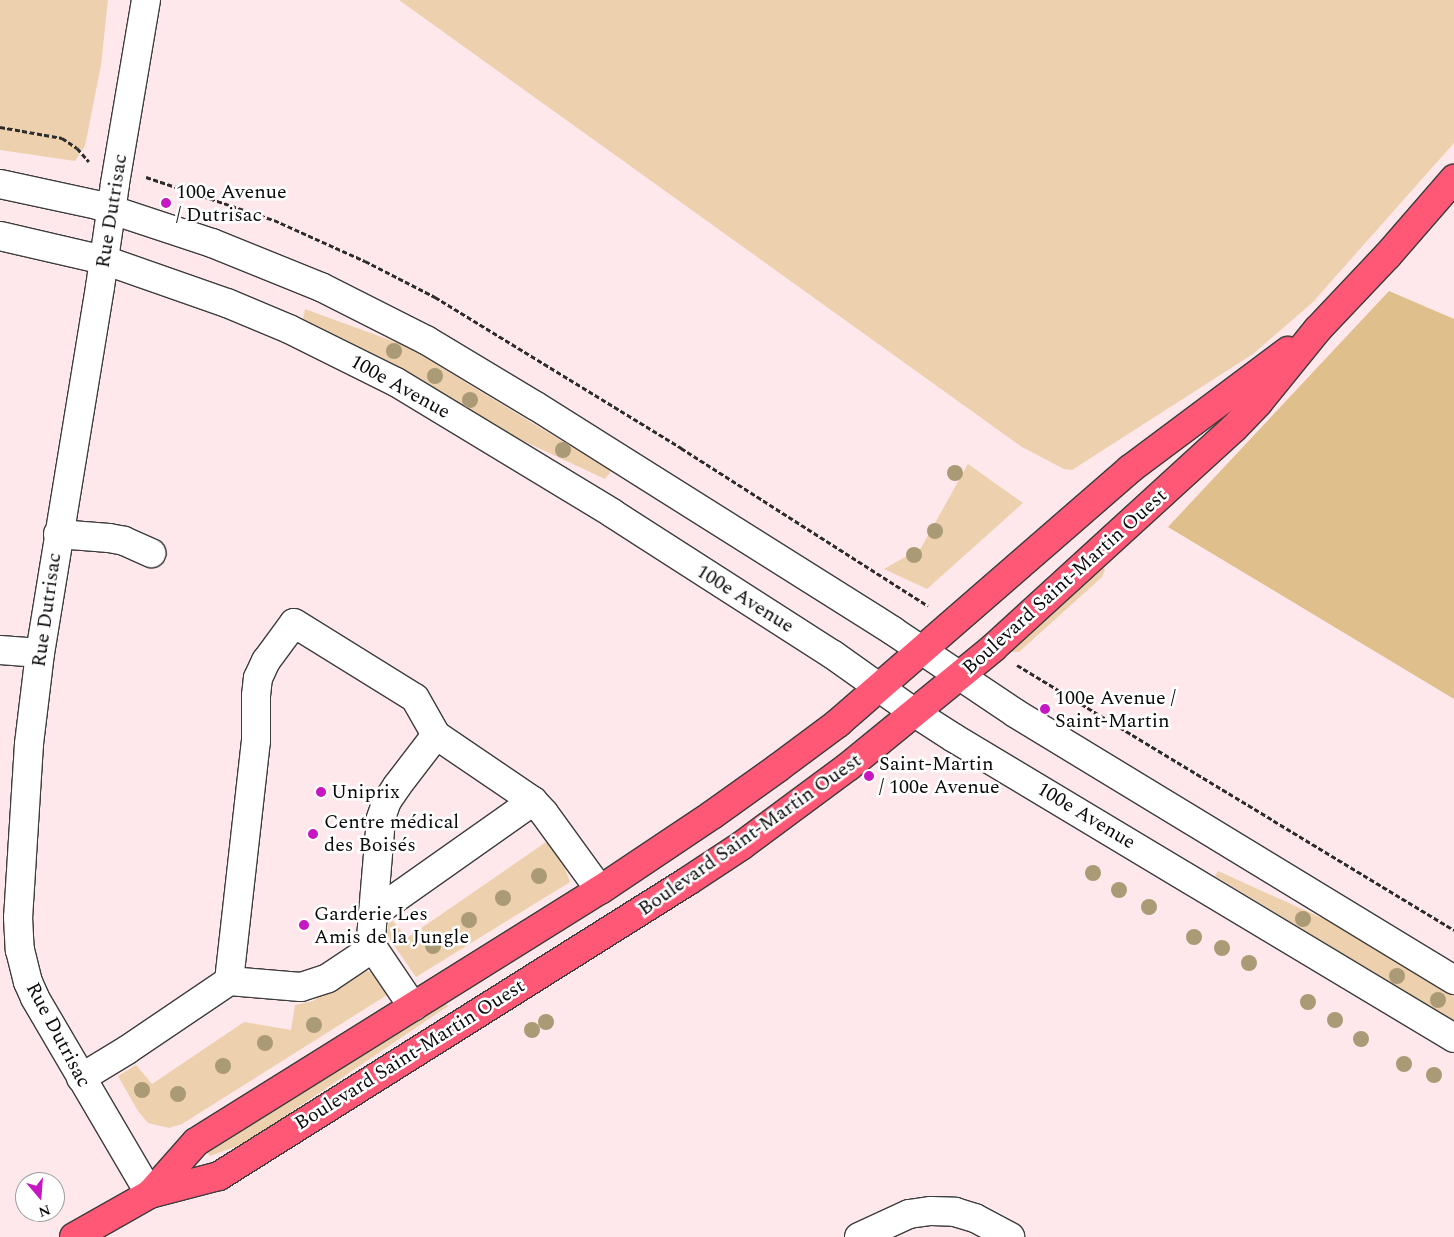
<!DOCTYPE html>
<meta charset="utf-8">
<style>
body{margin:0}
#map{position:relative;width:1454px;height:1237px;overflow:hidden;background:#ffe8eb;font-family:Spectral,serif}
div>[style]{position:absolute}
.green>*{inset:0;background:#edd0ae}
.forest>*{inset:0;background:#dfbf8c}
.path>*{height:3px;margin-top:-1.5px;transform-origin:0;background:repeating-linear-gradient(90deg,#2c2c2c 0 5px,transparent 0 7.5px)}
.roads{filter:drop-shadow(1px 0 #3d3d3d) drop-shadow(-1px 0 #3d3d3d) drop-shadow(0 1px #3d3d3d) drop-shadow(0 -1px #3d3d3d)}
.minor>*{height:28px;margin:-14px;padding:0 14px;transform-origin:14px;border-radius:14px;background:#fff}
.major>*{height:28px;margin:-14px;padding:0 14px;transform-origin:14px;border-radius:14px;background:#ff5876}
.trees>*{width:16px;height:16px;margin:-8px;border-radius:50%;background:#ab9a76}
.dots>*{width:14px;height:14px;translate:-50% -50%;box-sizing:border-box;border:2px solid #fff;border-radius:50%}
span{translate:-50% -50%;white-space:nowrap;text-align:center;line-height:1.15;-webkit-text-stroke:5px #fff;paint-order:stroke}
.poi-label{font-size:20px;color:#0a0a0a}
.left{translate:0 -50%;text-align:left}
.street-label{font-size:20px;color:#0a0a0a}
.north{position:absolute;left:15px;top:1172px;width:50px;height:50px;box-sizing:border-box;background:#fff;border:1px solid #9d9d9d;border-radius:50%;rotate:162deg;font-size:14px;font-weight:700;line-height:20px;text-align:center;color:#0a0a0a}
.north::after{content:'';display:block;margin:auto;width:18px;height:22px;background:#c617c3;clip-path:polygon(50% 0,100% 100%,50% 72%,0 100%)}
</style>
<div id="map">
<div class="green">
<i style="clip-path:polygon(0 0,108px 0,101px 65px,85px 146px,75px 161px,0 150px)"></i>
<i style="clip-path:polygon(399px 0,1454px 0,1454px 143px,1312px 303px,1253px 354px,1072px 470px,1064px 469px,1022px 447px)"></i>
<i style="clip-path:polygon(305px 309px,406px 346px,611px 471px,605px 479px,517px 438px,396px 365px,303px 319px)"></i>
<i style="clip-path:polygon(968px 464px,1023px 503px,927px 589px,884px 569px,921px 548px)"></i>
<i style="clip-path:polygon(1102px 566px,1105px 570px,1102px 577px,1019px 652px,1011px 652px,1010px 648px)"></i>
<i style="clip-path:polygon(549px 840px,559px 852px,570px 882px,416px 977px,387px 935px,388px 925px,392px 920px,407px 938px)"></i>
<i style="clip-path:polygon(1218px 871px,1335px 924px,1454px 997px,1454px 1021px,1215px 876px)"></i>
<i style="clip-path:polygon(365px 970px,371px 972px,387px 995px,182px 1124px,169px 1128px,148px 1123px,138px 1111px,118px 1076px,136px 1065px,152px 1084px,244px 1022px,291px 1030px,295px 1005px,313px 1001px,358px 971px)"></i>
<i style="clip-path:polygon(443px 1000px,448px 1006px,257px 1135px,240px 1145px,210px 1156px,204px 1149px)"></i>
</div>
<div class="forest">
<i style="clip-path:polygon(1389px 291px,1454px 319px,1454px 699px,1168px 527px)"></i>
</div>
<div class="path">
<i style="left:0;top:127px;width:63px;rotate:10.1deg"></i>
<i style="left:62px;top:138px;width:18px;rotate:34deg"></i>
<i style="left:77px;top:148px;width:18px;rotate:49deg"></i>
<i style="left:146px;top:177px;width:135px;rotate:18.6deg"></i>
<i style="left:274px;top:220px;width:100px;rotate:24.3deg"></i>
<i style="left:365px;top:261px;width:79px;rotate:27.2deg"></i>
<i style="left:435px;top:297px;width:289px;rotate:31.5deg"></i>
<i style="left:681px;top:448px;width:293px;rotate:32.6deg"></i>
<i style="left:1017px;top:665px;width:511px;rotate:31.23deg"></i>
</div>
<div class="roads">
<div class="minor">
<i style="left:146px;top:0;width:187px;rotate:99.6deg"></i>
<i style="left:115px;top:184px;width:104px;rotate:98.3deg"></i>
<i style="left:100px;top:287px;width:371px;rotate:99.3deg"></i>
<i style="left:40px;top:653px;width:92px;rotate:96.9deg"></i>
<i style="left:29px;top:744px;width:173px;rotate:93.6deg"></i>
<i style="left:18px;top:917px;width:33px;rotate:87deg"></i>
<i style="left:20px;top:950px;width:33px;rotate:76deg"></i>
<i style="left:28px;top:982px;width:17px;rotate:66deg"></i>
<i style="left:35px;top:998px;width:227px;rotate:59.6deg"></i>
<i style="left:0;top:184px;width:99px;rotate:12.2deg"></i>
<i style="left:97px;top:205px;width:121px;rotate:18.3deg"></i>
<i style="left:212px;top:243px;width:118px;rotate:22deg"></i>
<i style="left:321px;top:287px;width:118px;rotate:26.8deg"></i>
<i style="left:426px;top:340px;width:128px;rotate:31deg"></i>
<i style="left:536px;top:406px;width:422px;rotate:32.2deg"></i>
<i style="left:893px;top:631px;width:147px;rotate:33.9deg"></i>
<i style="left:1015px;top:713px;width:514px;rotate:31.31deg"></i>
<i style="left:0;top:236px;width:107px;rotate:13deg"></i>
<i style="left:104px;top:260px;width:130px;rotate:19.3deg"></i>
<i style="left:227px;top:303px;width:67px;rotate:22.8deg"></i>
<i style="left:289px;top:329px;width:119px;rotate:26.4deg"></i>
<i style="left:396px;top:382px;width:253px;rotate:31.2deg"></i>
<i style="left:612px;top:513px;width:261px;rotate:32.7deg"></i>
<i style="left:832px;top:654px;width:102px;rotate:35.4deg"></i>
<i style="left:915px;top:713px;width:46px;rotate:32.7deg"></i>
<i style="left:954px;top:738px;width:583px;rotate:30.96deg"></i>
<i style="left:58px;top:534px;width:51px;rotate:4.5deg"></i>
<i style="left:109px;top:538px;width:15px;rotate:11deg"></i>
<i style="left:124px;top:541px;width:30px;rotate:24deg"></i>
<i style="left:0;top:650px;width:40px;rotate:4.3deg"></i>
<i style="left:373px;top:914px;width:96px;rotate:-85.2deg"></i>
<i style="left:381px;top:818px;width:18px;rotate:-71deg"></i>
<i style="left:387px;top:801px;width:18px;rotate:-56deg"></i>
<i style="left:397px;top:786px;width:64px;rotate:-52.6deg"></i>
<i style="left:436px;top:735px;width:117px;rotate:34.2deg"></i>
<i style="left:229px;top:981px;width:242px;rotate:-83.6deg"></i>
<i style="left:256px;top:741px;width:45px;rotate:-90deg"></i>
<i style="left:256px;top:696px;width:18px;rotate:-84deg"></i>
<i style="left:258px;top:678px;width:19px;rotate:-65deg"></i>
<i style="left:266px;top:661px;width:47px;rotate:-53.6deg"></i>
<i style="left:294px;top:623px;width:142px;rotate:31.8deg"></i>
<i style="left:415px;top:698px;width:43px;rotate:60.4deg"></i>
<i style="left:413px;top:1007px;width:71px;rotate:-124.1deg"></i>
<i style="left:373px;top:948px;width:8px;rotate:-104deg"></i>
<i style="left:371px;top:940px;width:26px;rotate:-86deg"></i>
<i style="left:373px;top:914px;width:196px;rotate:-35.2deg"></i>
<i style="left:533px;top:801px;width:16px;rotate:47deg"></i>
<i style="left:544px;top:813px;width:95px;rotate:54deg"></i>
<i style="left:81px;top:1078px;width:54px;rotate:-31.3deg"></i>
<i style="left:127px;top:1050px;width:123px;rotate:-34.1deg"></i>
<i style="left:229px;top:981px;width:72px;rotate:4.8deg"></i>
<i style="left:301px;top:987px;width:28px;rotate:-18deg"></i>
<i style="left:328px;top:978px;width:54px;rotate:-33.7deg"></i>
<i style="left:859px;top:1237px;width:55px;rotate:-24.7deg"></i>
<i style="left:909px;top:1214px;width:22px;rotate:-8deg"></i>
<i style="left:931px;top:1211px;width:24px;rotate:2deg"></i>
<i style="left:955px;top:1212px;width:21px;rotate:17deg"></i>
<i style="left:975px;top:1218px;width:40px;rotate:28deg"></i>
</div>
<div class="major">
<i style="left:150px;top:1194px;width:69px;rotate:-48.5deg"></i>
<i style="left:196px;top:1142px;width:476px;rotate:-32deg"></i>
<i style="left:600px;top:890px;width:135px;rotate:-33.8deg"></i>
<i style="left:712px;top:815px;width:82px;rotate:-35.6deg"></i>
<i style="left:779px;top:767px;width:74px;rotate:-36.7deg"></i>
<i style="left:838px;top:723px;width:387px;rotate:-41deg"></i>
<i style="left:1130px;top:469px;width:197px;rotate:-36.8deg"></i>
<i style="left:74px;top:1237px;width:87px;rotate:-29.5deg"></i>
<i style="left:150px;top:1194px;width:71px;rotate:-14.6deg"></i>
<i style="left:219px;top:1176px;width:554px;rotate:-32.17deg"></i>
<i style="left:688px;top:881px;width:64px;rotate:-33.4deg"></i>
<i style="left:741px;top:846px;width:134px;rotate:-36.5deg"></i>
<i style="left:849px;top:766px;width:186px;rotate:-39.3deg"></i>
<i style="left:993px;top:648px;width:326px;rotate:-42.4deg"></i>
<i style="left:1234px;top:428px;width:35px;rotate:-46deg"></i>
<i style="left:1258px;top:403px;width:95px;rotate:-51deg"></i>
<i style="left:1318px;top:329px;width:102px;rotate:-46.6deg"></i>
<i style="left:1388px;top:255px;width:101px;rotate:-49deg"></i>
</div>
</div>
<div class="trees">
<i style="left:394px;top:351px"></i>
<i style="left:435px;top:376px"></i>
<i style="left:470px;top:400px"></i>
<i style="left:563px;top:450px"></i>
<i style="left:955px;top:473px"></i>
<i style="left:935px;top:531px"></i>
<i style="left:914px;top:555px"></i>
<i style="left:1093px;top:873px"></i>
<i style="left:539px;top:876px"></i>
<i style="left:1119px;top:890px"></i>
<i style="left:503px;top:898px"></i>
<i style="left:1149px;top:907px"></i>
<i style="left:1303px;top:919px"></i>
<i style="left:469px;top:920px"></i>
<i style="left:1194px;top:937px"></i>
<i style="left:433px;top:946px"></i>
<i style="left:1222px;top:948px"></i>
<i style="left:1249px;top:963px"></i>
<i style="left:1397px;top:976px"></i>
<i style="left:1438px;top:1000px"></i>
<i style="left:1308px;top:1002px"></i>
<i style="left:1335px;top:1020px"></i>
<i style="left:546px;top:1022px"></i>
<i style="left:314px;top:1025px"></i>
<i style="left:532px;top:1030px"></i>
<i style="left:1361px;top:1039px"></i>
<i style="left:265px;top:1043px"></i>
<i style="left:1404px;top:1064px"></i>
<i style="left:223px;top:1066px"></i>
<i style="left:1434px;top:1075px"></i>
<i style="left:142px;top:1090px"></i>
<i style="left:178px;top:1094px"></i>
</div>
<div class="dots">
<i style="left:166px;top:203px;background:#c617c3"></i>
<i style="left:1045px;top:709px;background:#c617c3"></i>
<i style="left:869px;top:776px;background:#c617c3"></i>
<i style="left:321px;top:792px;background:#c617c3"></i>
<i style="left:313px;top:834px;background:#c617c3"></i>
<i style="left:304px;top:925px;background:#c617c3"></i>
</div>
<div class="poi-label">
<span class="left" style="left:176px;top:204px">100e Avenue<br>/ Dutrisac</span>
<span class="left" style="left:1055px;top:710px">100e Avenue /<br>Saint-Martin</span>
<span class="left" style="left:879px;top:776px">Saint-Martin<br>/ 100e Avenue</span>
<span class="left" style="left:331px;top:792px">Uniprix</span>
<span class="left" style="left:324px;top:834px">Centre médical<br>des Boisés</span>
<span class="left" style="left:314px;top:926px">Garderie Les<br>Amis de la Jungle</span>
</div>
<div class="street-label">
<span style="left:112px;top:211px;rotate:-81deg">Rue Dutrisac</span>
<span style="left:400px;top:387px;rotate:29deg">100e Avenue</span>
<span style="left:1065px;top:582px;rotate:-42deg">Boulevard Saint-Martin Ouest</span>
<span style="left:745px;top:599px;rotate:32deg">100e Avenue</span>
<span style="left:47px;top:610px;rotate:-82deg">Rue Dutrisac</span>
<span style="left:1086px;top:816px;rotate:31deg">100e Avenue</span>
<span style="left:750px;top:835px;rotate:-35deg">Boulevard Saint-Martin Ouest</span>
<span style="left:58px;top:1035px;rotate:62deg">Rue Dutrisac</span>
<span style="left:410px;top:1055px;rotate:-32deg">Boulevard Saint-Martin Ouest</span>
</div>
<div class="north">N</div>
</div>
